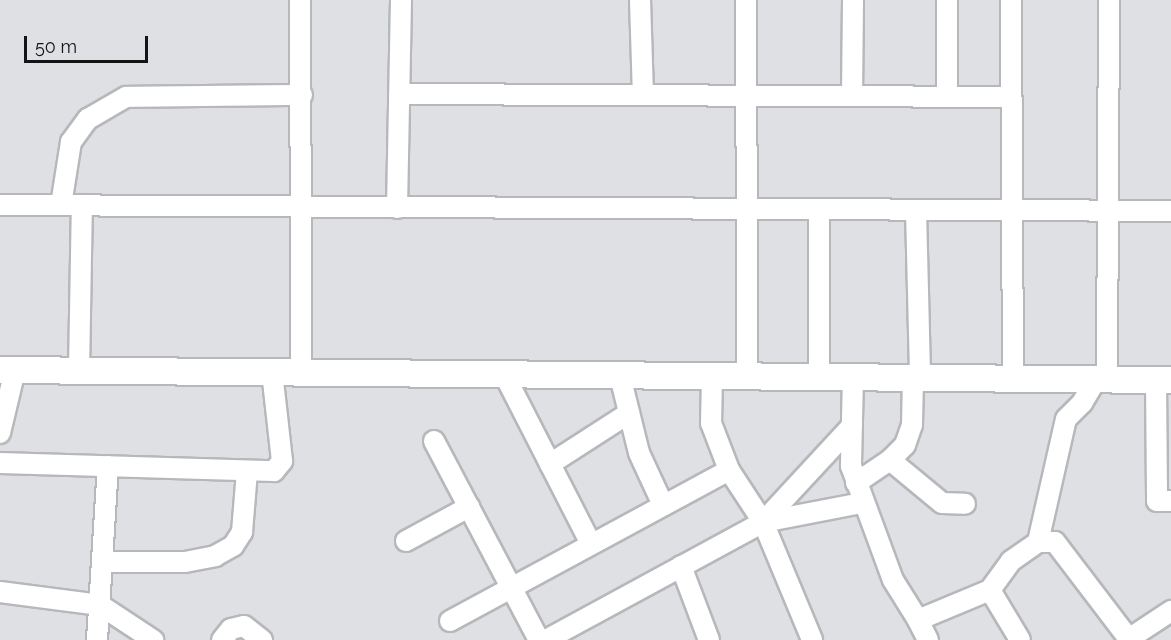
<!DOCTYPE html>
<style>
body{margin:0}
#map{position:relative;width:1171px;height:640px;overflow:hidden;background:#dfe0e4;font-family:Raleway,sans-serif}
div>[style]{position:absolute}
.roads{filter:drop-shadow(2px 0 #b6b8bb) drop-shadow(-2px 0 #b6b8bb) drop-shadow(0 2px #b6b8bb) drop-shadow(0 -2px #b6b8bb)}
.minor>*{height:20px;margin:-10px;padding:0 10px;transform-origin:10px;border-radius:10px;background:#fff}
.tertiary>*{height:26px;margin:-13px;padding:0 13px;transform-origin:13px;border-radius:13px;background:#fff}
span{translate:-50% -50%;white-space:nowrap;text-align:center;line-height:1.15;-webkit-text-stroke:4.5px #dfe0e4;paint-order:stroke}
.scale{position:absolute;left:24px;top:36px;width:124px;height:27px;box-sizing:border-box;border:3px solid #141415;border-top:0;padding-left:8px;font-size:18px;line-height:21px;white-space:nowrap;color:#141415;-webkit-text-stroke:4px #dfe0e4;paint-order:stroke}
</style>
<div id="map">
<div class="roads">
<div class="minor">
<i style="left:300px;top:0;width:372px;rotate:89.8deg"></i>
<i style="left:640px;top:0;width:95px;rotate:88.2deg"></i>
<i style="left:746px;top:0;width:376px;rotate:89.8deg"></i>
<i style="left:1011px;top:0;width:377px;rotate:89.7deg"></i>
<i style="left:399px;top:94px;width:612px;rotate:0.28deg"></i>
<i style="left:852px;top:96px;width:96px;rotate:-89.4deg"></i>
<i style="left:947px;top:97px;width:97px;rotate:-90deg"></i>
<i style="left:0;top:205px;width:1171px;rotate:0.29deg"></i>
<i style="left:61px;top:205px;width:64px;rotate:-81deg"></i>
<i style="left:71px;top:142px;width:29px;rotate:-54deg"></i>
<i style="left:88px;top:119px;width:44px;rotate:-30.1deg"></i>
<i style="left:126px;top:97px;width:176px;rotate:-0.7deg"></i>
<i style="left:397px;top:208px;width:208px;rotate:-88.9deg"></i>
<i style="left:819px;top:210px;width:166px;rotate:90deg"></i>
<i style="left:916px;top:210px;width:167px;rotate:88.6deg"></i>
<i style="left:79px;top:371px;width:166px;rotate:-89deg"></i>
<i style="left:504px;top:374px;width:191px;rotate:62.9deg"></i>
<i style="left:620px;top:376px;width:79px;rotate:76.1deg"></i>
<i style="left:639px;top:453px;width:57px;rotate:65.2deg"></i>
<i style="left:853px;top:376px;width:90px;rotate:91.3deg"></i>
<i style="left:851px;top:466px;width:121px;rotate:69.8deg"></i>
<i style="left:893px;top:580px;width:47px;rotate:58deg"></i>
<i style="left:712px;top:377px;width:46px;rotate:91.2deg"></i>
<i style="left:711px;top:423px;width:50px;rotate:69deg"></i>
<i style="left:729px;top:470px;width:62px;rotate:56.8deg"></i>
<i style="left:763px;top:522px;width:128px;rotate:67.4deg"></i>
<i style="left:1107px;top:378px;width:378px;rotate:-89.7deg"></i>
<i style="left:1156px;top:380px;width:121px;rotate:89.5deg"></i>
<i style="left:1157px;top:501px;width:14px"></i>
<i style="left:0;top:433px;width:65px;rotate:-76.6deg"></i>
<i style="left:434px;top:441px;width:225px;rotate:62.2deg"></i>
<i style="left:890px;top:460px;width:67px;rotate:39.6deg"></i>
<i style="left:942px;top:503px;width:23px;rotate:2deg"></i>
<i style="left:0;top:463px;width:274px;rotate:1.7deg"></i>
<i style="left:274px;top:471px;width:13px;rotate:-51deg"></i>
<i style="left:282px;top:461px;width:90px;rotate:-96.4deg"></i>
<i style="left:550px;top:464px;width:94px;rotate:-32.8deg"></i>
<i style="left:856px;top:483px;width:41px;rotate:-34.1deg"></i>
<i style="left:890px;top:460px;width:21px;rotate:-45deg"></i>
<i style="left:905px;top:445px;width:21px;rotate:-71deg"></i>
<i style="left:912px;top:425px;width:48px;rotate:-88.8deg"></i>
<i style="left:763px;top:522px;width:131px;rotate:-47.2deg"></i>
<i style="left:406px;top:541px;width:72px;rotate:-28.4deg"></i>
<i style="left:1038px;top:542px;width:17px"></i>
<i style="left:1055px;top:542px;width:122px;rotate:52.7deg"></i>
<i style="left:102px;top:562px;width:83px"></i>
<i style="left:185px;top:562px;width:31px;rotate:-11deg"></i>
<i style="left:215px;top:556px;width:21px;rotate:-29deg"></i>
<i style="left:233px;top:546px;width:17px;rotate:-57deg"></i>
<i style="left:242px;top:532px;width:61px;rotate:-85.3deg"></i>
<i style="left:681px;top:566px;width:79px;rotate:69.3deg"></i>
<i style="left:990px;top:590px;width:58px;rotate:59deg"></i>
<i style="left:0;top:592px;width:101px;rotate:7.4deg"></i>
<i style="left:100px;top:605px;width:64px;rotate:33.4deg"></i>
<i style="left:450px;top:621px;width:317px;rotate:-28.4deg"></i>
<i style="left:97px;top:640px;width:174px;rotate:-86.4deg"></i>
<i style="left:222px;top:640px;width:14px;rotate:-51deg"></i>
<i style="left:231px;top:629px;width:13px;rotate:-13deg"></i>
<i style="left:244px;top:626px;width:23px;rotate:38deg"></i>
<i style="left:546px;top:640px;width:247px;rotate:-28.5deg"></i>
<i style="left:763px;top:522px;width:101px;rotate:-10.9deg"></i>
<i style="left:928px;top:640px;width:22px;rotate:-117deg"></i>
<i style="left:918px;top:620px;width:78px;rotate:-22.6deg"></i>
<i style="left:990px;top:590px;width:36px;rotate:-54deg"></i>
<i style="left:1011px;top:561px;width:33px;rotate:-35deg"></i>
<i style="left:1038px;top:542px;width:126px;rotate:-77.2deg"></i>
<i style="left:1066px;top:419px;width:23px;rotate:-45deg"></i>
<i style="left:1082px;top:403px;width:29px;rotate:-59deg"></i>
<i style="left:1127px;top:640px;width:53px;rotate:-33.4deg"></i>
</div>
<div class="tertiary">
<i style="left:0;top:370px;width:1171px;rotate:0.49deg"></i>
</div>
</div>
<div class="scale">50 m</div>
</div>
